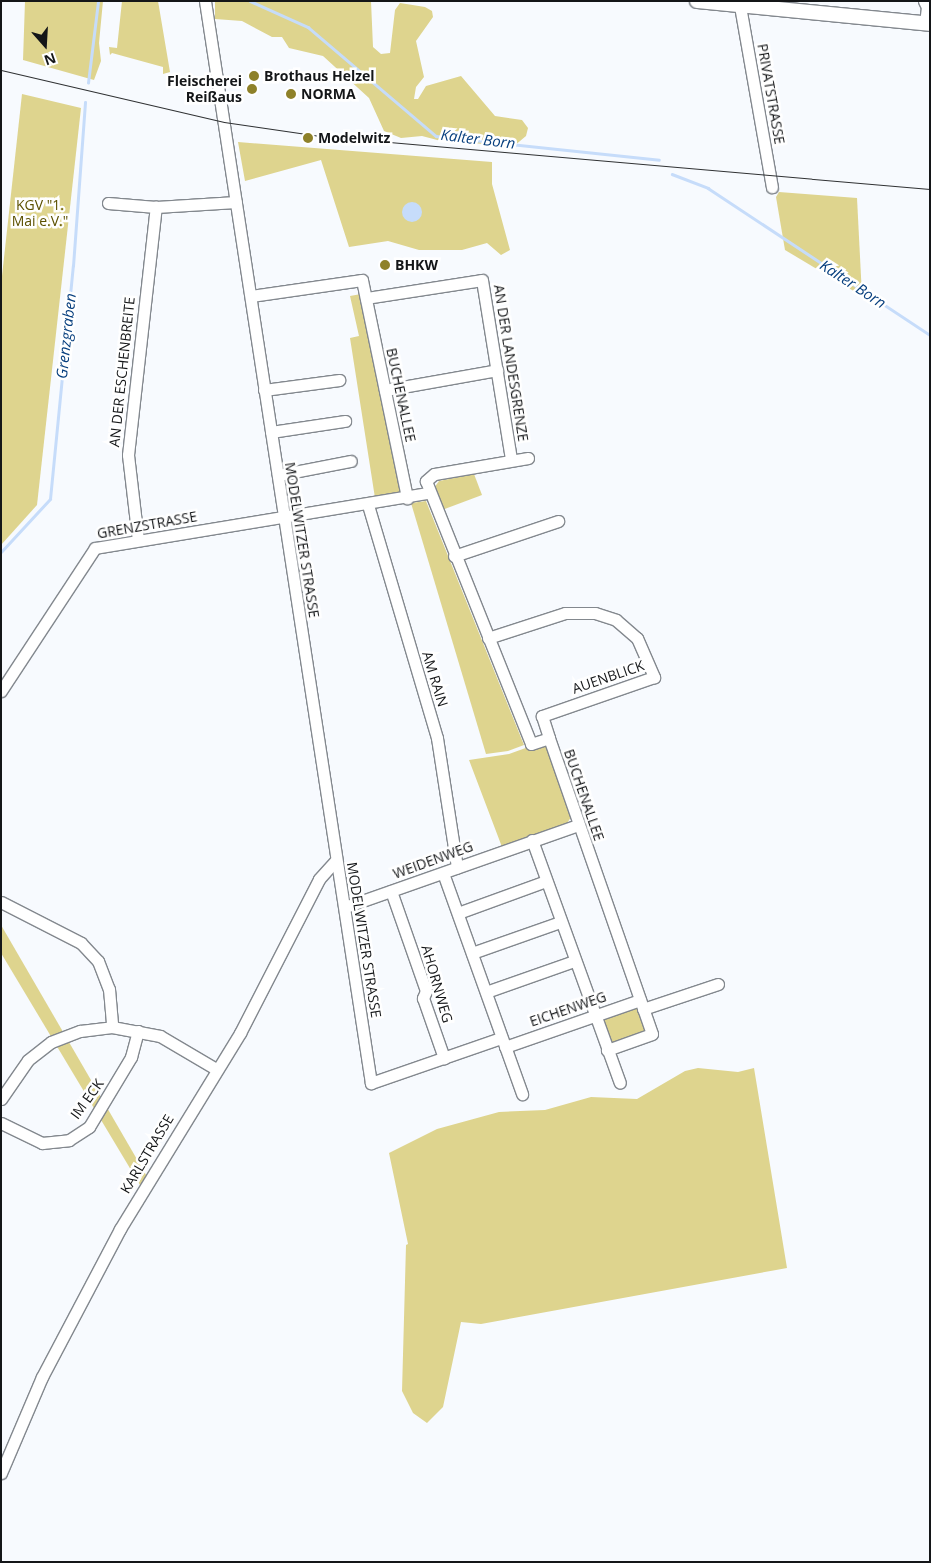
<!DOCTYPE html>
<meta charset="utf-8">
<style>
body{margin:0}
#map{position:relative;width:931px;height:1563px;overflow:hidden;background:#f7fafe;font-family:"Open Sans",sans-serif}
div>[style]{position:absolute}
.green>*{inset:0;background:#ded48e}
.water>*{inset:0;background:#c6dcfa}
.round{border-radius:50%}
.stream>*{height:2.5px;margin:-1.25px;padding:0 1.25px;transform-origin:1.25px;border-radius:1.25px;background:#c6dcfa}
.roads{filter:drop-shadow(1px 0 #83888e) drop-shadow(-1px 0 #83888e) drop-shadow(0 1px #83888e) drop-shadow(0 -1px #83888e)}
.minor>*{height:11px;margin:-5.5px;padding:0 5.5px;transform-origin:5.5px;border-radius:5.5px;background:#fff}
.tertiary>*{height:14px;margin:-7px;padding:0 7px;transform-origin:7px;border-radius:7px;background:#fff}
.tram>*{height:1px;margin:-0.5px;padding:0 0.5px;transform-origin:0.5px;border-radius:0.5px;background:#2f3133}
.dots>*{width:14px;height:14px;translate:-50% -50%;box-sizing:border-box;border:2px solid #fff;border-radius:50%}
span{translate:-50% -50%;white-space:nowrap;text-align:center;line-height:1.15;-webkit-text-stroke:5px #fff;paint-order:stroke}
.poi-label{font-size:14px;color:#141618;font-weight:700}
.left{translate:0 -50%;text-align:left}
.right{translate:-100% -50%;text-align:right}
.street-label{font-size:14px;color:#141618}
.park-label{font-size:14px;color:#5c5101}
.water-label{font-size:15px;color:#073f7e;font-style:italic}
.frame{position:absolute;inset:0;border:2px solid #141618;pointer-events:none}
.north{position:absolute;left:20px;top:20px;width:50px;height:50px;-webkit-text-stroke:4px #fff;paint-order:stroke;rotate:161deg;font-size:14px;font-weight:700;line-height:20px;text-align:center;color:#141618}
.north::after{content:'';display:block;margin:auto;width:18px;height:22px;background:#141618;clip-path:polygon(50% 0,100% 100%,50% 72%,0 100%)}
</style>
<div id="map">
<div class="green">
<i style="clip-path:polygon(25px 1px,103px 1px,99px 43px,101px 61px,94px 80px,23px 60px)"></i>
<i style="clip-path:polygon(122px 1px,158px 1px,170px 72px,163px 74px,163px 67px,112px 53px,110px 55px,109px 47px,117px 48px)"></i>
<i style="clip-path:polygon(215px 1px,371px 1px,373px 47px,381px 54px,390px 53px,395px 10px,400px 3px,425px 7px,432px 11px,433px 17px,416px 41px,424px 77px,416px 87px,414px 99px,418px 99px,426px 86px,461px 76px,495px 116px,522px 120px,528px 128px,526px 136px,514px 146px,441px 141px,422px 136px,401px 138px,384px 131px,369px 98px,323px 56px,289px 48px,282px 37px,272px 37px,242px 21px,215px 19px)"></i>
<i style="clip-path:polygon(22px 94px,81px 108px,37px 505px,1px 545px,1px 285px)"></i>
<i style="clip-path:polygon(238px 142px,492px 162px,492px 184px,510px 250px,501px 255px,487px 243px,462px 250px,419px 250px,388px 241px,349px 247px,321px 160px,245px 181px)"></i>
<i style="clip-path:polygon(779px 192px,857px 198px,862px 296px,785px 250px,776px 197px)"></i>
<i style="clip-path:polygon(361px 294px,401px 489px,400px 494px,375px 498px,350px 338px,359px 336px,350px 296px)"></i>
<i style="clip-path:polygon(474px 474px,482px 495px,442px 510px,434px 488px,439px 481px)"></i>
<i style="clip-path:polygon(426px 501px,524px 745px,508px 751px,486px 754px,411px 503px)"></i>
<i style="clip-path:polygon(545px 741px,571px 817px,566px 825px,502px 847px,469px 760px,509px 754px)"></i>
<i style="clip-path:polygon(1px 925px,149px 1180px,143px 1190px,1px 953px)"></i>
<i style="clip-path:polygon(632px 1007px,639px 1009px,647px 1029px,643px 1034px,613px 1045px,608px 1042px,601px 1022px,603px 1016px)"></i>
<i style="clip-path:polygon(698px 1068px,738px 1072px,754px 1068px,787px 1268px,481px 1324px,461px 1322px,443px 1407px,427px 1423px,413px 1413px,402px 1391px,406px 1245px,408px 1244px,389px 1153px,437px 1129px,499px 1112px,545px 1110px,591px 1097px,637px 1099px,685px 1071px)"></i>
</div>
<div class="water">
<i class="round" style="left:402px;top:202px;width:20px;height:20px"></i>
</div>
<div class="stream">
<i style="left:250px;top:1px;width:64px;rotate:24.1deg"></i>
<i style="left:308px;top:27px;width:168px;rotate:40.4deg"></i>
<i style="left:436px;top:136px;width:224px;rotate:6.1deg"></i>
<i style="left:88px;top:83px;width:83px;rotate:-83deg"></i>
<i style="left:672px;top:174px;width:39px;rotate:21deg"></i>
<i style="left:708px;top:188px;width:266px;rotate:33.5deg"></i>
<i style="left:1px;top:552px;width:72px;rotate:-47.2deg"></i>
<i style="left:50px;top:499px;width:234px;rotate:-84.4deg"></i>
<i style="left:73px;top:266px;width:164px;rotate:-85.8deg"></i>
</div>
<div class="roads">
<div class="minor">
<i style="left:205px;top:1px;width:1095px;rotate:81.28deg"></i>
<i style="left:371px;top:1083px;width:138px;rotate:-19.1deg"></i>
<i style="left:924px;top:1px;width:7px;rotate:63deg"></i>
<i style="left:927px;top:7px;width:17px;rotate:97deg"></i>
<i style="left:740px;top:6px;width:184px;rotate:80deg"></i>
<i style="left:108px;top:203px;width:48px;rotate:4.8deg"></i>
<i style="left:156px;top:207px;width:80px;rotate:-3.6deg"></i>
<i style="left:251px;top:296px;width:112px;rotate:-8.2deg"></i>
<i style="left:362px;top:280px;width:223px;rotate:78.3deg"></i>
<i style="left:366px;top:298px;width:117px;rotate:-8.8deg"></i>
<i style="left:482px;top:280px;width:182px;rotate:80.8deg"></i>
<i style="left:264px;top:390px;width:76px;rotate:-7.6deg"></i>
<i style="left:385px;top:390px;width:114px;rotate:-10.1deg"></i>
<i style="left:271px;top:432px;width:75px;rotate:-8.5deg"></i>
<i style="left:528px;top:458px;width:95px;rotate:170.3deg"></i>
<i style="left:434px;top:474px;width:11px;rotate:139deg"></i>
<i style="left:426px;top:481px;width:283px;rotate:68.2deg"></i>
<i style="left:531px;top:744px;width:19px;rotate:-18deg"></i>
<i style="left:549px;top:738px;width:313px;rotate:70.8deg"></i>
<i style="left:652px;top:1034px;width:48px;rotate:160.4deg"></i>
<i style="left:278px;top:475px;width:74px;rotate:-10.9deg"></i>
<i style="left:368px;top:505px;width:243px;rotate:73.5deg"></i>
<i style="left:437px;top:738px;width:131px;rotate:81.2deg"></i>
<i style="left:138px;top:540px;width:86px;rotate:-96.7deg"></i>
<i style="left:128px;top:455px;width:250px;rotate:-83.6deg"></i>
<i style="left:454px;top:556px;width:110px;rotate:-18.6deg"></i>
<i style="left:488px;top:638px;width:81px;rotate:-18deg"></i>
<i style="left:565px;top:613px;width:30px"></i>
<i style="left:595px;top:613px;width:22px;rotate:18deg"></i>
<i style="left:616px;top:620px;width:28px;rotate:41deg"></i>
<i style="left:637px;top:638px;width:43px;rotate:66.4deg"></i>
<i style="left:654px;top:677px;width:119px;rotate:160.8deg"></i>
<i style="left:542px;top:716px;width:23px;rotate:72deg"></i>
<i style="left:1px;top:691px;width:171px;rotate:-56.7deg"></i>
<i style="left:95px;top:548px;width:338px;rotate:-9.4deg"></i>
<i style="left:532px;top:840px;width:258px;rotate:70.1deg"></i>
<i style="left:443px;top:873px;width:235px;rotate:70.3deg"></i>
<i style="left:391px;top:891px;width:106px;rotate:70.7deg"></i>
<i style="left:426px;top:991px;width:8px;rotate:113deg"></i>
<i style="left:423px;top:998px;width:64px;rotate:70.7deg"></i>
<i style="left:1px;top:902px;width:90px;rotate:27.1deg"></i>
<i style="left:81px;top:943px;width:25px;rotate:47deg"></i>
<i style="left:98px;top:961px;width:30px;rotate:69deg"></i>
<i style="left:109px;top:989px;width:38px;rotate:85deg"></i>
<i style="left:345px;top:907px;width:247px;rotate:-19.4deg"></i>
<i style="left:458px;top:913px;width:94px;rotate:-20deg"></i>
<i style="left:472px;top:953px;width:93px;rotate:-19.4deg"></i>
<i style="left:486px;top:992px;width:93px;rotate:-19.4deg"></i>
<i style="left:643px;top:1009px;width:79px;rotate:-18.4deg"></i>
<i style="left:505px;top:1047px;width:143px;rotate:-19.2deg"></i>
<i style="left:1px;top:1099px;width:47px;rotate:-55.3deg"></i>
<i style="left:28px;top:1060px;width:29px;rotate:-38deg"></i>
<i style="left:51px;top:1042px;width:31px;rotate:-21deg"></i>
<i style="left:80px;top:1031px;width:32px;rotate:-7deg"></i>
<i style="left:112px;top:1027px;width:49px;rotate:10.6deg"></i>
<i style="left:160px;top:1036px;width:65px;rotate:30.5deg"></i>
<i style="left:1px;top:1123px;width:46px;rotate:26deg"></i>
<i style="left:42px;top:1143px;width:27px;rotate:-6deg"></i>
<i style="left:69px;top:1140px;width:24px;rotate:-33deg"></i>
<i style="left:89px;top:1127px;width:82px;rotate:-59deg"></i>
<i style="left:131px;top:1057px;width:27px;rotate:-75deg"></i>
<i style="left:1px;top:1473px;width:104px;rotate:-66.9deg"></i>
<i style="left:42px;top:1377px;width:167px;rotate:-62.2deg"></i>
<i style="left:120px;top:1229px;width:230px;rotate:-58.5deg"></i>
<i style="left:240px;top:1033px;width:173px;rotate:-62.8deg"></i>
<i style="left:319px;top:879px;width:24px;rotate:-48deg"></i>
</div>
<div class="tertiary">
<i style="left:697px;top:1px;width:234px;rotate:5.6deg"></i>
</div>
</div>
<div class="tram">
<i style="left:1px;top:70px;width:229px;rotate:13.1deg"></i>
<i style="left:224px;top:122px;width:97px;rotate:8.3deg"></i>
<i style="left:320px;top:136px;width:612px;rotate:4.97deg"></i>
</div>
<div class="dots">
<i style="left:254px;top:76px;background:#8e8129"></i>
<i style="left:252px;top:89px;background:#8e8129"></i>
<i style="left:291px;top:94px;background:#8e8129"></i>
<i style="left:308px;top:138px;background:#8e8129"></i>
<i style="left:385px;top:265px;background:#8e8129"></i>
</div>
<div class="poi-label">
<span class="left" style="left:264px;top:76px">Brothaus Helzel</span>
<span class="right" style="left:242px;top:89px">Fleischerei<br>Reißaus</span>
<span class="left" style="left:301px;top:94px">NORMA</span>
<span class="left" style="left:318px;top:138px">Modelwitz</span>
<span class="left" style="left:395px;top:265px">BHKW</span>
</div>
<div class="street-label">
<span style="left:771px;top:94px;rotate:80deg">PRIVATSTRASSE</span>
<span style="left:511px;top:363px;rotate:81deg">AN DER LANDESGRENZE</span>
<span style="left:122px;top:372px;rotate:-84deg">AN DER ESCHENBREITE</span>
<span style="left:401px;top:395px;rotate:78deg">BUCHENALLEE</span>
<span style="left:147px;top:525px;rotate:-10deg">GRENZSTRASSE</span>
<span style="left:302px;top:540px;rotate:81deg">MODELWITZER STRASSE</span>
<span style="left:608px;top:677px;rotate:-19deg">AUENBLICK</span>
<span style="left:435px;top:679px;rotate:73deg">AM RAIN</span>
<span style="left:584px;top:795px;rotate:71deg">BUCHENALLEE</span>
<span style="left:433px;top:860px;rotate:-20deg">WEIDENWEG</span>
<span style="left:364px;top:940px;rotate:81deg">MODELWITZER STRASSE</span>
<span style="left:437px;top:984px;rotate:74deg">AHORNWEG</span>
<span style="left:568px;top:1009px;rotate:-19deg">EICHENWEG</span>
<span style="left:87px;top:1099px;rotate:-54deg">IM ECK</span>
<span style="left:147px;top:1154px;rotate:-59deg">KARLSTRASSE</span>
</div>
<div class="park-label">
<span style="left:40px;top:213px">KGV "1.<br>Mai e.V."</span>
</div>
<div class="water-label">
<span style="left:478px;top:139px;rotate:7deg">Kalter Born</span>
<span style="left:853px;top:284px;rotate:33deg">Kalter Born</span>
<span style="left:66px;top:336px;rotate:-84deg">Grenzgraben</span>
</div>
<div class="frame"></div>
<div class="north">N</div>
</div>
